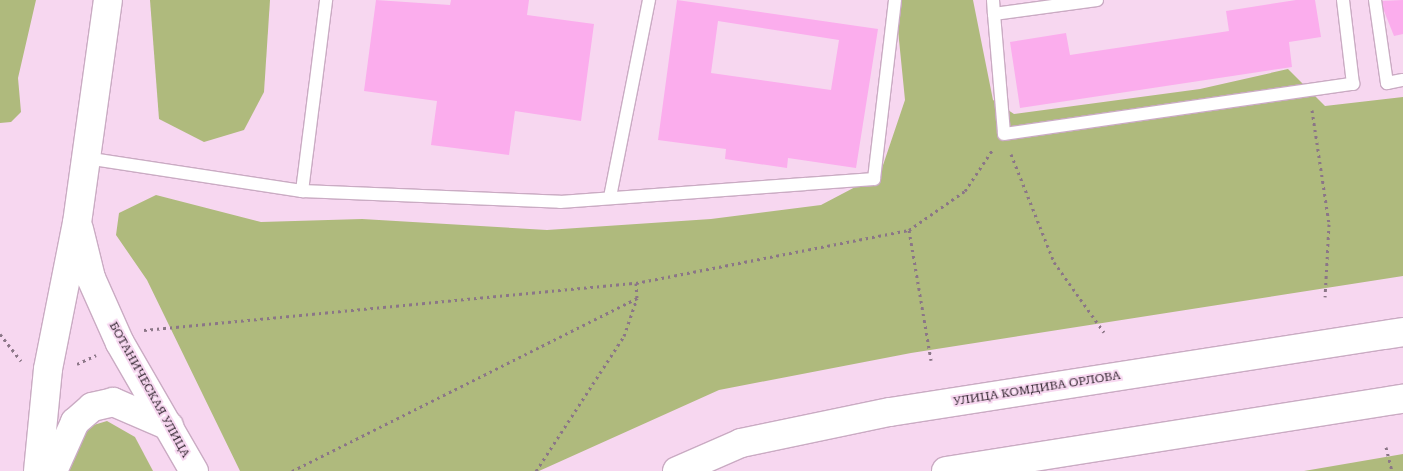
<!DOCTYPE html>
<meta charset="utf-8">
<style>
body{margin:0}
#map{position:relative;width:1403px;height:471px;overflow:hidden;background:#f7d7f0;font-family:"Roboto Serif",serif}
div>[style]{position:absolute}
.green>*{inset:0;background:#afba7d}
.building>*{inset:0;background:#fbaded}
.path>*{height:3px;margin-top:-1.5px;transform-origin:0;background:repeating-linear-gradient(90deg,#8b7687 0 2.5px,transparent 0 6.5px)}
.roads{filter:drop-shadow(1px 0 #caabc3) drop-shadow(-1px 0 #caabc3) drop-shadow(0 1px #caabc3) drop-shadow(0 -1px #caabc3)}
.lane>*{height:12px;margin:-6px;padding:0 6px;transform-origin:6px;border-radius:6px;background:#fff}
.secondary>*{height:28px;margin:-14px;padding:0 14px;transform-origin:14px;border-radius:14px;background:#fff}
span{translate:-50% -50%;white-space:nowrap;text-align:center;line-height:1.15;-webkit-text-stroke:4px #f7d7f0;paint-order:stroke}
.street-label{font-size:12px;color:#2a1f28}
</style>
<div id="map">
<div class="green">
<i style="clip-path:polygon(0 0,36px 0,18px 78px,21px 112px,11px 122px,0 123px)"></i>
<i style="clip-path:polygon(150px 0,270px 0,264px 92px,244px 130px,204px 142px,159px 119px)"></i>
<i style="clip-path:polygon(901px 0,973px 0,993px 100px,1014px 114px,1200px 89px,1288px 69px,1325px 106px,1403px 97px,1403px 276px,911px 353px,719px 390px,539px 471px,240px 471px,147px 280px,116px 235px,119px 213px,156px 195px,261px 222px,362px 219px,547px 230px,711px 219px,821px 205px,880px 174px,905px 100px,898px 30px)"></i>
<i style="clip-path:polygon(107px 421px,135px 437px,153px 471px,69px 471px,71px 454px,87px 427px)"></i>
<i style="clip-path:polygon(1403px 454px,1403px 471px,1304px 471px)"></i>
</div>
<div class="building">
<i style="clip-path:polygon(376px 0,450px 5px,451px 0,529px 0,527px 15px,594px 24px,581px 121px,515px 111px,509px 155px,431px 145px,437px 101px,364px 91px)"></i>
<i style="clip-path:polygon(evenodd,677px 0,878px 29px,856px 168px,788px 158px,787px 168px,725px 159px,726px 149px,658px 140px,677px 0,718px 21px,839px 40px,831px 90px,711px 73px,718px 21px)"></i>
<i style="clip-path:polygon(1296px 0,1315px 0,1321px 37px,1289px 42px,1292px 67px,1020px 108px,1010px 42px,1066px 33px,1070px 55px,1229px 31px,1226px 11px)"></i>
<i style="clip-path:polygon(1403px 0,1403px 34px,1394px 36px,1380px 1px)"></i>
</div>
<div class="path">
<i style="left:1312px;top:110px;width:115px;rotate:81.5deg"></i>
<i style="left:1329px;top:224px;width:73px;rotate:93.1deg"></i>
<i style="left:1011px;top:154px;width:116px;rotate:68.3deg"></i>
<i style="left:1054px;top:262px;width:86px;rotate:54.5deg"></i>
<i style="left:909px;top:230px;width:132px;rotate:80.4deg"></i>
<i style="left:144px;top:330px;width:494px;rotate:-5.5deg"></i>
<i style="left:636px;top:283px;width:278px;rotate:-11deg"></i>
<i style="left:909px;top:230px;width:68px;rotate:-34.9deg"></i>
<i style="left:965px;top:191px;width:50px;rotate:-56.3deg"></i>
<i style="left:0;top:334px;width:34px;rotate:52deg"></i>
<i style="left:77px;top:364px;width:21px;rotate:-25deg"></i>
<i style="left:1386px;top:447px;width:25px;rotate:76deg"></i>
<i style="left:292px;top:471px;width:386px;rotate:-26.6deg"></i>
<i style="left:536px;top:471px;width:161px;rotate:-56.9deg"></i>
<i style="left:624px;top:336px;width:40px;rotate:-71.1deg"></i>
<i style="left:637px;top:298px;width:15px;rotate:-94deg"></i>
</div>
<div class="roads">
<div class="lane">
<i style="left:993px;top:0;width:14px;rotate:86deg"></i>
<i style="left:1097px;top:0;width:104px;rotate:172.3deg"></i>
<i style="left:994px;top:14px;width:120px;rotate:85.2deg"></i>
<i style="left:1004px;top:134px;width:353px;rotate:-8.2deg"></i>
<i style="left:1353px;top:84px;width:85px;rotate:-96.8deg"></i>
<i style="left:1375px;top:0;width:84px;rotate:81.8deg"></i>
<i style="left:1387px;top:83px;width:16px;rotate:-11deg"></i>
<i style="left:86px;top:158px;width:219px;rotate:8.7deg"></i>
<i style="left:302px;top:191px;width:258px;rotate:2.4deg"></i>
<i style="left:560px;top:202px;width:315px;rotate:-4.2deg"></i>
<i style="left:874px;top:179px;width:180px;rotate:-83.3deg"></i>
<i style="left:302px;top:191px;width:193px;rotate:-82.8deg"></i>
<i style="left:610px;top:197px;width:201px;rotate:-78.8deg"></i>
</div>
<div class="secondary">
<i style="left:79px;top:229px;width:50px;rotate:76.2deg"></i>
<i style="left:91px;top:278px;width:71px;rotate:66deg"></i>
<i style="left:120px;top:343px;width:148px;rotate:60deg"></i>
<i style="left:38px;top:471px;width:102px;rotate:-84.4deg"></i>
<i style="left:48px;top:369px;width:149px;rotate:-78.8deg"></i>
<i style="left:77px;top:223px;width:225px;rotate:-82.1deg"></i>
<i style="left:53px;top:471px;width:54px;rotate:-65.8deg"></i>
<i style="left:75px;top:422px;width:23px;rotate:-41deg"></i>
<i style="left:92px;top:407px;width:22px;rotate:-13deg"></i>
<i style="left:113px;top:402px;width:61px;rotate:23.2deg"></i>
<i style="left:677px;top:471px;width:70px;rotate:-23.6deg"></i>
<i style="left:741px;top:443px;width:152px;rotate:-11.8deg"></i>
<i style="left:890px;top:412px;width:519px;rotate:-8.86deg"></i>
<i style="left:946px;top:471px;width:463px;rotate:-9deg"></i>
</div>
</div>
<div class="street-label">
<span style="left:1037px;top:389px;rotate:-9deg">УЛИЦА КОМДИВА ОРЛОВА</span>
<span style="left:149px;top:390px;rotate:61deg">БОТАНИЧЕСКАЯ УЛИЦА</span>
</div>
</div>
